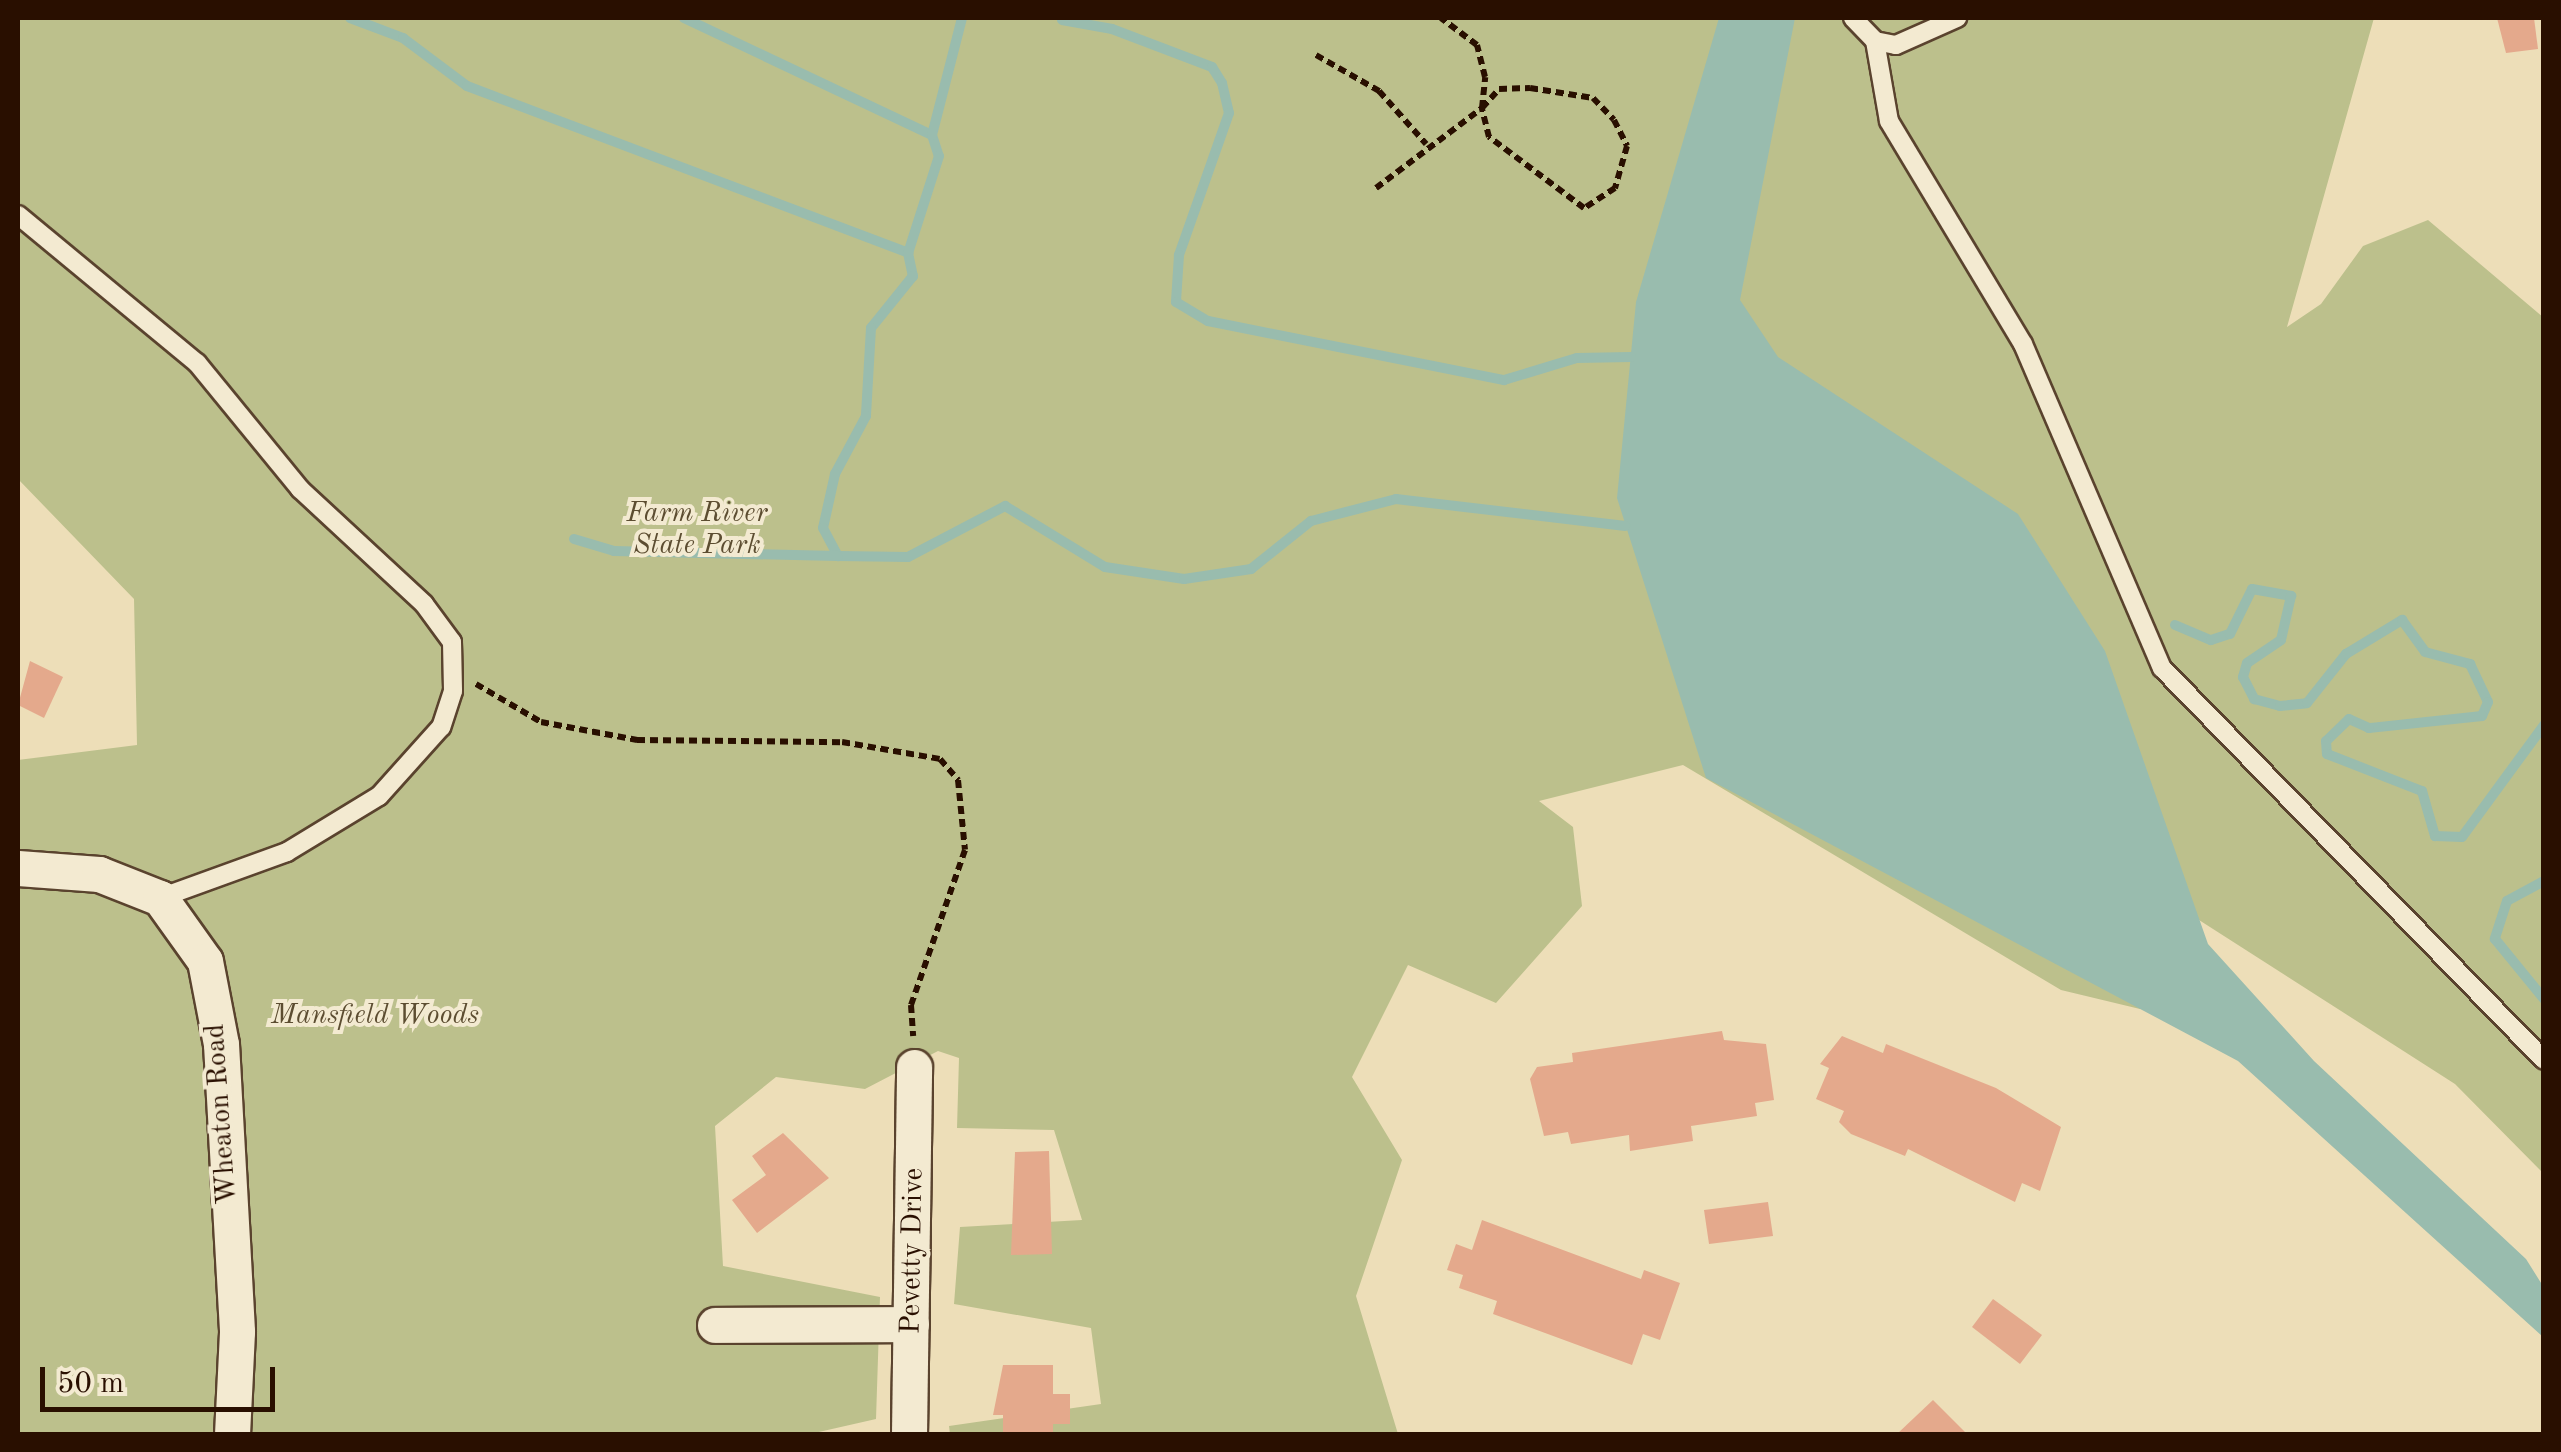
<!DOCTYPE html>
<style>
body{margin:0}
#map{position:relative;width:2561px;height:1452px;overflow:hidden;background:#eddeb8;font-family:"Old Standard TT",serif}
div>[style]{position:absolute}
.green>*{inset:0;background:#bcc08c}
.water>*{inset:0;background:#99bcae}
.stream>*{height:10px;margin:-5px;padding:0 5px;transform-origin:5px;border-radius:5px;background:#99bcae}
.building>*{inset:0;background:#e4a98c}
.path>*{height:6px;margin-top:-3px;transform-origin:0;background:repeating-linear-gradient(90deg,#290f00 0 8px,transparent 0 13px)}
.roads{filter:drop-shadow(2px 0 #5a432e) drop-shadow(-2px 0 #5a432e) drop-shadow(0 2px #5a432e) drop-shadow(0 -2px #5a432e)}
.service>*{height:18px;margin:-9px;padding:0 9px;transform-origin:9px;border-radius:9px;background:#f3ead1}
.minor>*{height:35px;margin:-17.5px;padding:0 17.5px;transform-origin:17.5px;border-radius:17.5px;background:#f3ead1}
span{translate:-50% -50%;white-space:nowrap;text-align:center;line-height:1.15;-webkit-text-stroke:8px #f3ead1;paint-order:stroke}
.park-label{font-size:28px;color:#5c4d31;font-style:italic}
.street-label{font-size:28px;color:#290f00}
.frame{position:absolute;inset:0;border:20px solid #290f00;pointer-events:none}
.scale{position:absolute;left:40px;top:1367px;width:235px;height:45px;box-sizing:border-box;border:5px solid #290f00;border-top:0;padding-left:12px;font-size:30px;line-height:35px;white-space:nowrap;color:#290f00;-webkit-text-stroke:8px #f3ead1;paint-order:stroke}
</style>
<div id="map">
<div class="green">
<i style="clip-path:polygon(18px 18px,2374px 18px,2287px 327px,2321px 304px,2363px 246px,2428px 220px,2543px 317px,2543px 1173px,2455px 1084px,2199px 920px,2140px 1009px,2061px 990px,1683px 765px,1539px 801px,1573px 827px,1582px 906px,1496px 1003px,1408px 965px,1352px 1077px,1402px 1160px,1356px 1296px,1398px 1434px,950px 1434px,949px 1426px,1101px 1404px,1091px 1328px,954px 1304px,960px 1227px,1082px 1220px,1054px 1130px,957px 1128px,959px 1058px,938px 1051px,865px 1089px,776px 1077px,715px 1126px,723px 1266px,880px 1297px,876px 1419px,810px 1434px,18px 1434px,18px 760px,137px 745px,134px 599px,18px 479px)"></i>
</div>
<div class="water">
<i style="clip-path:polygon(1719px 18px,1795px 18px,1740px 300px,1778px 357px,2018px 514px,2105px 651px,2208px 944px,2314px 1061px,2526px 1259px,2543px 1286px,2543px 1337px,2238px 1061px,1706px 778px,1617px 498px,1636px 302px)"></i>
</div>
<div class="stream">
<i style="left:350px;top:18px;width:57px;rotate:20.7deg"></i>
<i style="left:403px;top:38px;width:80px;rotate:36.9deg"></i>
<i style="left:467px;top:86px;width:472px;rotate:20.7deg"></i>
<i style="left:908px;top:253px;width:24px;rotate:78deg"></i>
<i style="left:913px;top:276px;width:67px;rotate:128.9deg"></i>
<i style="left:871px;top:328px;width:88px;rotate:93.3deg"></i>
<i style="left:866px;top:416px;width:66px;rotate:118.1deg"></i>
<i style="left:835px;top:474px;width:55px;rotate:102.5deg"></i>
<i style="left:823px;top:528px;width:32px;rotate:62deg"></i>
<i style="left:838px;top:556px;width:70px;rotate:0.8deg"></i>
<i style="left:908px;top:557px;width:110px;rotate:-27.7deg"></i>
<i style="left:1005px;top:506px;width:117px;rotate:31.4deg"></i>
<i style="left:1105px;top:567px;width:80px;rotate:8.6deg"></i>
<i style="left:1184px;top:579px;width:68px;rotate:-8.5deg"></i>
<i style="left:1251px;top:569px;width:77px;rotate:-38.7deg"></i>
<i style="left:1311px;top:521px;width:88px;rotate:-14.5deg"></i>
<i style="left:1396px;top:499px;width:231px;rotate:6.7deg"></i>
<i style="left:684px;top:18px;width:274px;rotate:25.3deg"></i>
<i style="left:932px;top:135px;width:22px;rotate:72deg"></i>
<i style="left:939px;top:156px;width:102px;rotate:107.7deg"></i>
<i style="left:1062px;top:20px;width:51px;rotate:10.2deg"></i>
<i style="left:1112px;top:29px;width:107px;rotate:20.8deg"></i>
<i style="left:1212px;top:67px;width:19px;rotate:58deg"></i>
<i style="left:1222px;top:83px;width:31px;rotate:77deg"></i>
<i style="left:1229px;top:113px;width:151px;rotate:109.4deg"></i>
<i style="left:1179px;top:255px;width:47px;rotate:93.7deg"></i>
<i style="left:1176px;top:302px;width:37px;rotate:31deg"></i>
<i style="left:1208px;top:321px;width:302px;rotate:11.3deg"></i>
<i style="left:1504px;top:380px;width:76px;rotate:-16.8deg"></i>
<i style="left:1577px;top:358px;width:54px;rotate:-1.1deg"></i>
<i style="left:932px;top:135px;width:121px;rotate:-75.6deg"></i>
<i style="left:574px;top:539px;width:42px;rotate:16.7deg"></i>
<i style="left:614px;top:551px;width:224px;rotate:1.3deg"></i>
<i style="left:2175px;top:625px;width:39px;rotate:23deg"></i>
<i style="left:2211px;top:640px;width:20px;rotate:-18deg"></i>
<i style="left:2230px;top:634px;width:50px;rotate:-63.9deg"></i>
<i style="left:2252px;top:589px;width:40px;rotate:10deg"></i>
<i style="left:2291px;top:596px;width:45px;rotate:102.8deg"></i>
<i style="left:2281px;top:640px;width:41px;rotate:145.9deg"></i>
<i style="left:2247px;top:663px;width:15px;rotate:106deg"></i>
<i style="left:2243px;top:677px;width:25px;rotate:63deg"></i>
<i style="left:2254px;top:699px;width:27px;rotate:15deg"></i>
<i style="left:2280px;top:706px;width:27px;rotate:-6deg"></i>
<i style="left:2307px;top:703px;width:63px;rotate:-51.5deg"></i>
<i style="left:2346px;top:654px;width:66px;rotate:-31.3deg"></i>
<i style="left:2402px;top:620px;width:39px;rotate:54deg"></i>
<i style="left:2425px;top:652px;width:47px;rotate:14.9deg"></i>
<i style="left:2470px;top:664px;width:42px;rotate:64.7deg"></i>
<i style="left:2488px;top:702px;width:15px;rotate:113deg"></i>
<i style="left:2482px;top:716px;width:114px;rotate:173.9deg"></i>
<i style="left:2369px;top:728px;width:22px;rotate:-156deg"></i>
<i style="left:2349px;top:719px;width:32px;rotate:136deg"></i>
<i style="left:2326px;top:741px;width:13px;rotate:86deg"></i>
<i style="left:2327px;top:754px;width:102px;rotate:21.3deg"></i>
<i style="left:2422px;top:791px;width:47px;rotate:73.9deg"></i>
<i style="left:2435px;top:836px;width:27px;rotate:2deg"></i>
<i style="left:2462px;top:837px;width:139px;rotate:-53.8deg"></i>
<i style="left:2544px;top:881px;width:42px;rotate:151.6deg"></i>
<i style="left:2507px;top:901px;width:40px;rotate:108deg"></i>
<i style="left:2495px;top:939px;width:77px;rotate:50.8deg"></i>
</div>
<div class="building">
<i style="clip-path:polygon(2497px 18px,2534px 18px,2538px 49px,2506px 53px)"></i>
<i style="clip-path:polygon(30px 661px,63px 677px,44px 718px,18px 705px)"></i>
<i style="clip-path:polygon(1722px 1031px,1724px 1040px,1766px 1044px,1774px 1100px,1755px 1103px,1757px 1116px,1691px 1126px,1693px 1141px,1630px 1151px,1629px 1135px,1571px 1144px,1568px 1132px,1544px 1136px,1530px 1079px,1537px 1067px,1573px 1062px,1572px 1053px)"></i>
<i style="clip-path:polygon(1842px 1036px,1883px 1053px,1886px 1044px,1996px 1088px,2061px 1127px,2040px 1191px,2022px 1183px,2015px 1202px,1908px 1149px,1905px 1156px,1851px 1134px,1839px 1122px,1844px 1111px,1816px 1099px,1829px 1068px,1820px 1064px)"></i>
<i style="clip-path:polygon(783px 1133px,829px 1178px,757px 1233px,732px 1200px,766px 1175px,752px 1156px)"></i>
<i style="clip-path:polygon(1049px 1151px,1052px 1254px,1011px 1255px,1015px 1152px)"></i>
<i style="clip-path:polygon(1768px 1202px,1773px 1236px,1709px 1244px,1704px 1210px)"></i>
<i style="clip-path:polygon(1482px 1220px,1641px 1279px,1644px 1270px,1680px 1283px,1660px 1340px,1643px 1334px,1632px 1365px,1493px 1314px,1497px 1301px,1459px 1288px,1463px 1275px,1447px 1270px,1456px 1244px,1472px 1250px)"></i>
<i style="clip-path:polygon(1993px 1299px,2042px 1335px,2020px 1364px,1972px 1327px)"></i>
<i style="clip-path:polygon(1003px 1365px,1053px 1365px,1053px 1394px,1070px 1394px,1070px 1424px,1053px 1424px,1053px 1434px,1003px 1434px,1003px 1415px,993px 1415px)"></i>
<i style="clip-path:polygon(1933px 1400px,1967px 1434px,1897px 1434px)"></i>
</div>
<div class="path">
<i style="left:1316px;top:55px;width:73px;rotate:29.7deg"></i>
<i style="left:1379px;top:91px;width:71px;rotate:48.4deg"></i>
<i style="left:1376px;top:188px;width:133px;rotate:-37deg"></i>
<i style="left:1482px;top:108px;width:25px;rotate:-48deg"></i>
<i style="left:1499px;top:89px;width:31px;rotate:-2deg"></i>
<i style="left:1530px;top:88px;width:64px;rotate:9deg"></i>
<i style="left:1593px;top:98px;width:30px;rotate:46deg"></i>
<i style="left:1614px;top:120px;width:29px;rotate:63deg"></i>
<i style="left:1627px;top:146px;width:44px;rotate:105.9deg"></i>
<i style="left:1615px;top:188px;width:37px;rotate:147deg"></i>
<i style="left:1584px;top:208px;width:119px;rotate:-143.2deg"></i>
<i style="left:1489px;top:137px;width:30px;rotate:-104deg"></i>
<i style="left:1482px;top:108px;width:31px;rotate:-84deg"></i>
<i style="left:1485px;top:77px;width:33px;rotate:-104deg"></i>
<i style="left:1477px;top:45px;width:45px;rotate:-143.1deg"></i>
<i style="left:476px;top:684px;width:75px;rotate:30.3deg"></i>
<i style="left:541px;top:722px;width:98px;rotate:10.6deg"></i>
<i style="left:637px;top:740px;width:205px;rotate:0.6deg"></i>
<i style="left:842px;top:742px;width:99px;rotate:9.8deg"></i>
<i style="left:940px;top:759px;width:28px;rotate:49deg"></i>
<i style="left:958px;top:780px;width:70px;rotate:84.3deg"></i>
<i style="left:965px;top:850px;width:164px;rotate:109.2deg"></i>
<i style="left:911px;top:1005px;width:31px;rotate:86deg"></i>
</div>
<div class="roads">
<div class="service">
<i style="left:1853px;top:18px;width:32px;rotate:46deg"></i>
<i style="left:1875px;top:41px;width:21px;rotate:11deg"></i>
<i style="left:1896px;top:45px;width:67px;rotate:-23.9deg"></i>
<i style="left:1875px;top:41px;width:81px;rotate:80.1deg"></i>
<i style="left:1889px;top:121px;width:260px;rotate:59deg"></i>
<i style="left:2023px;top:344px;width:353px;rotate:66.8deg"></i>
<i style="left:2162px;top:668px;width:547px;rotate:45.74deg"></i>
<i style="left:18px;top:215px;width:232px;rotate:39.6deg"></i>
<i style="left:197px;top:363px;width:163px;rotate:50.7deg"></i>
<i style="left:300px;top:489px;width:169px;rotate:42.8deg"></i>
<i style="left:424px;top:604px;width:47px;rotate:53.6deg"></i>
<i style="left:452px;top:642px;width:49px;rotate:88.8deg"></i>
<i style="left:453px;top:691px;width:38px;rotate:108deg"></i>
<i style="left:441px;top:727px;width:93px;rotate:131.9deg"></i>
<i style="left:379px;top:796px;width:108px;rotate:148.7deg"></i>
<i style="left:287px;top:852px;width:135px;rotate:160.1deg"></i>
</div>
<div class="minor">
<i style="left:18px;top:868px;width:81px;rotate:4.2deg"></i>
<i style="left:99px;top:874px;width:66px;rotate:21.5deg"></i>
<i style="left:160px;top:898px;width:77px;rotate:54.5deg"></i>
<i style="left:205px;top:961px;width:85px;rotate:79.1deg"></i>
<i style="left:221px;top:1044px;width:288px;rotate:86.8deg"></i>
<i style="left:237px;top:1332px;width:102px;rotate:92.8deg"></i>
<i style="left:715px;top:1325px;width:196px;rotate:-0.3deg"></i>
<i style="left:909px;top:1434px;width:367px;rotate:-89.2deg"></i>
</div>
</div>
<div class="park-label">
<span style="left:697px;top:530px">Farm River<br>State Park</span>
<span style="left:375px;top:1016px">Mansfield Woods</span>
</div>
<div class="street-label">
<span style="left:222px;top:1114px;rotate:-94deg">Wheaton Road</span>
<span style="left:913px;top:1251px;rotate:-89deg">Pevetty Drive</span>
</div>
<div class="frame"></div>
<div class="scale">50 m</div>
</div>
